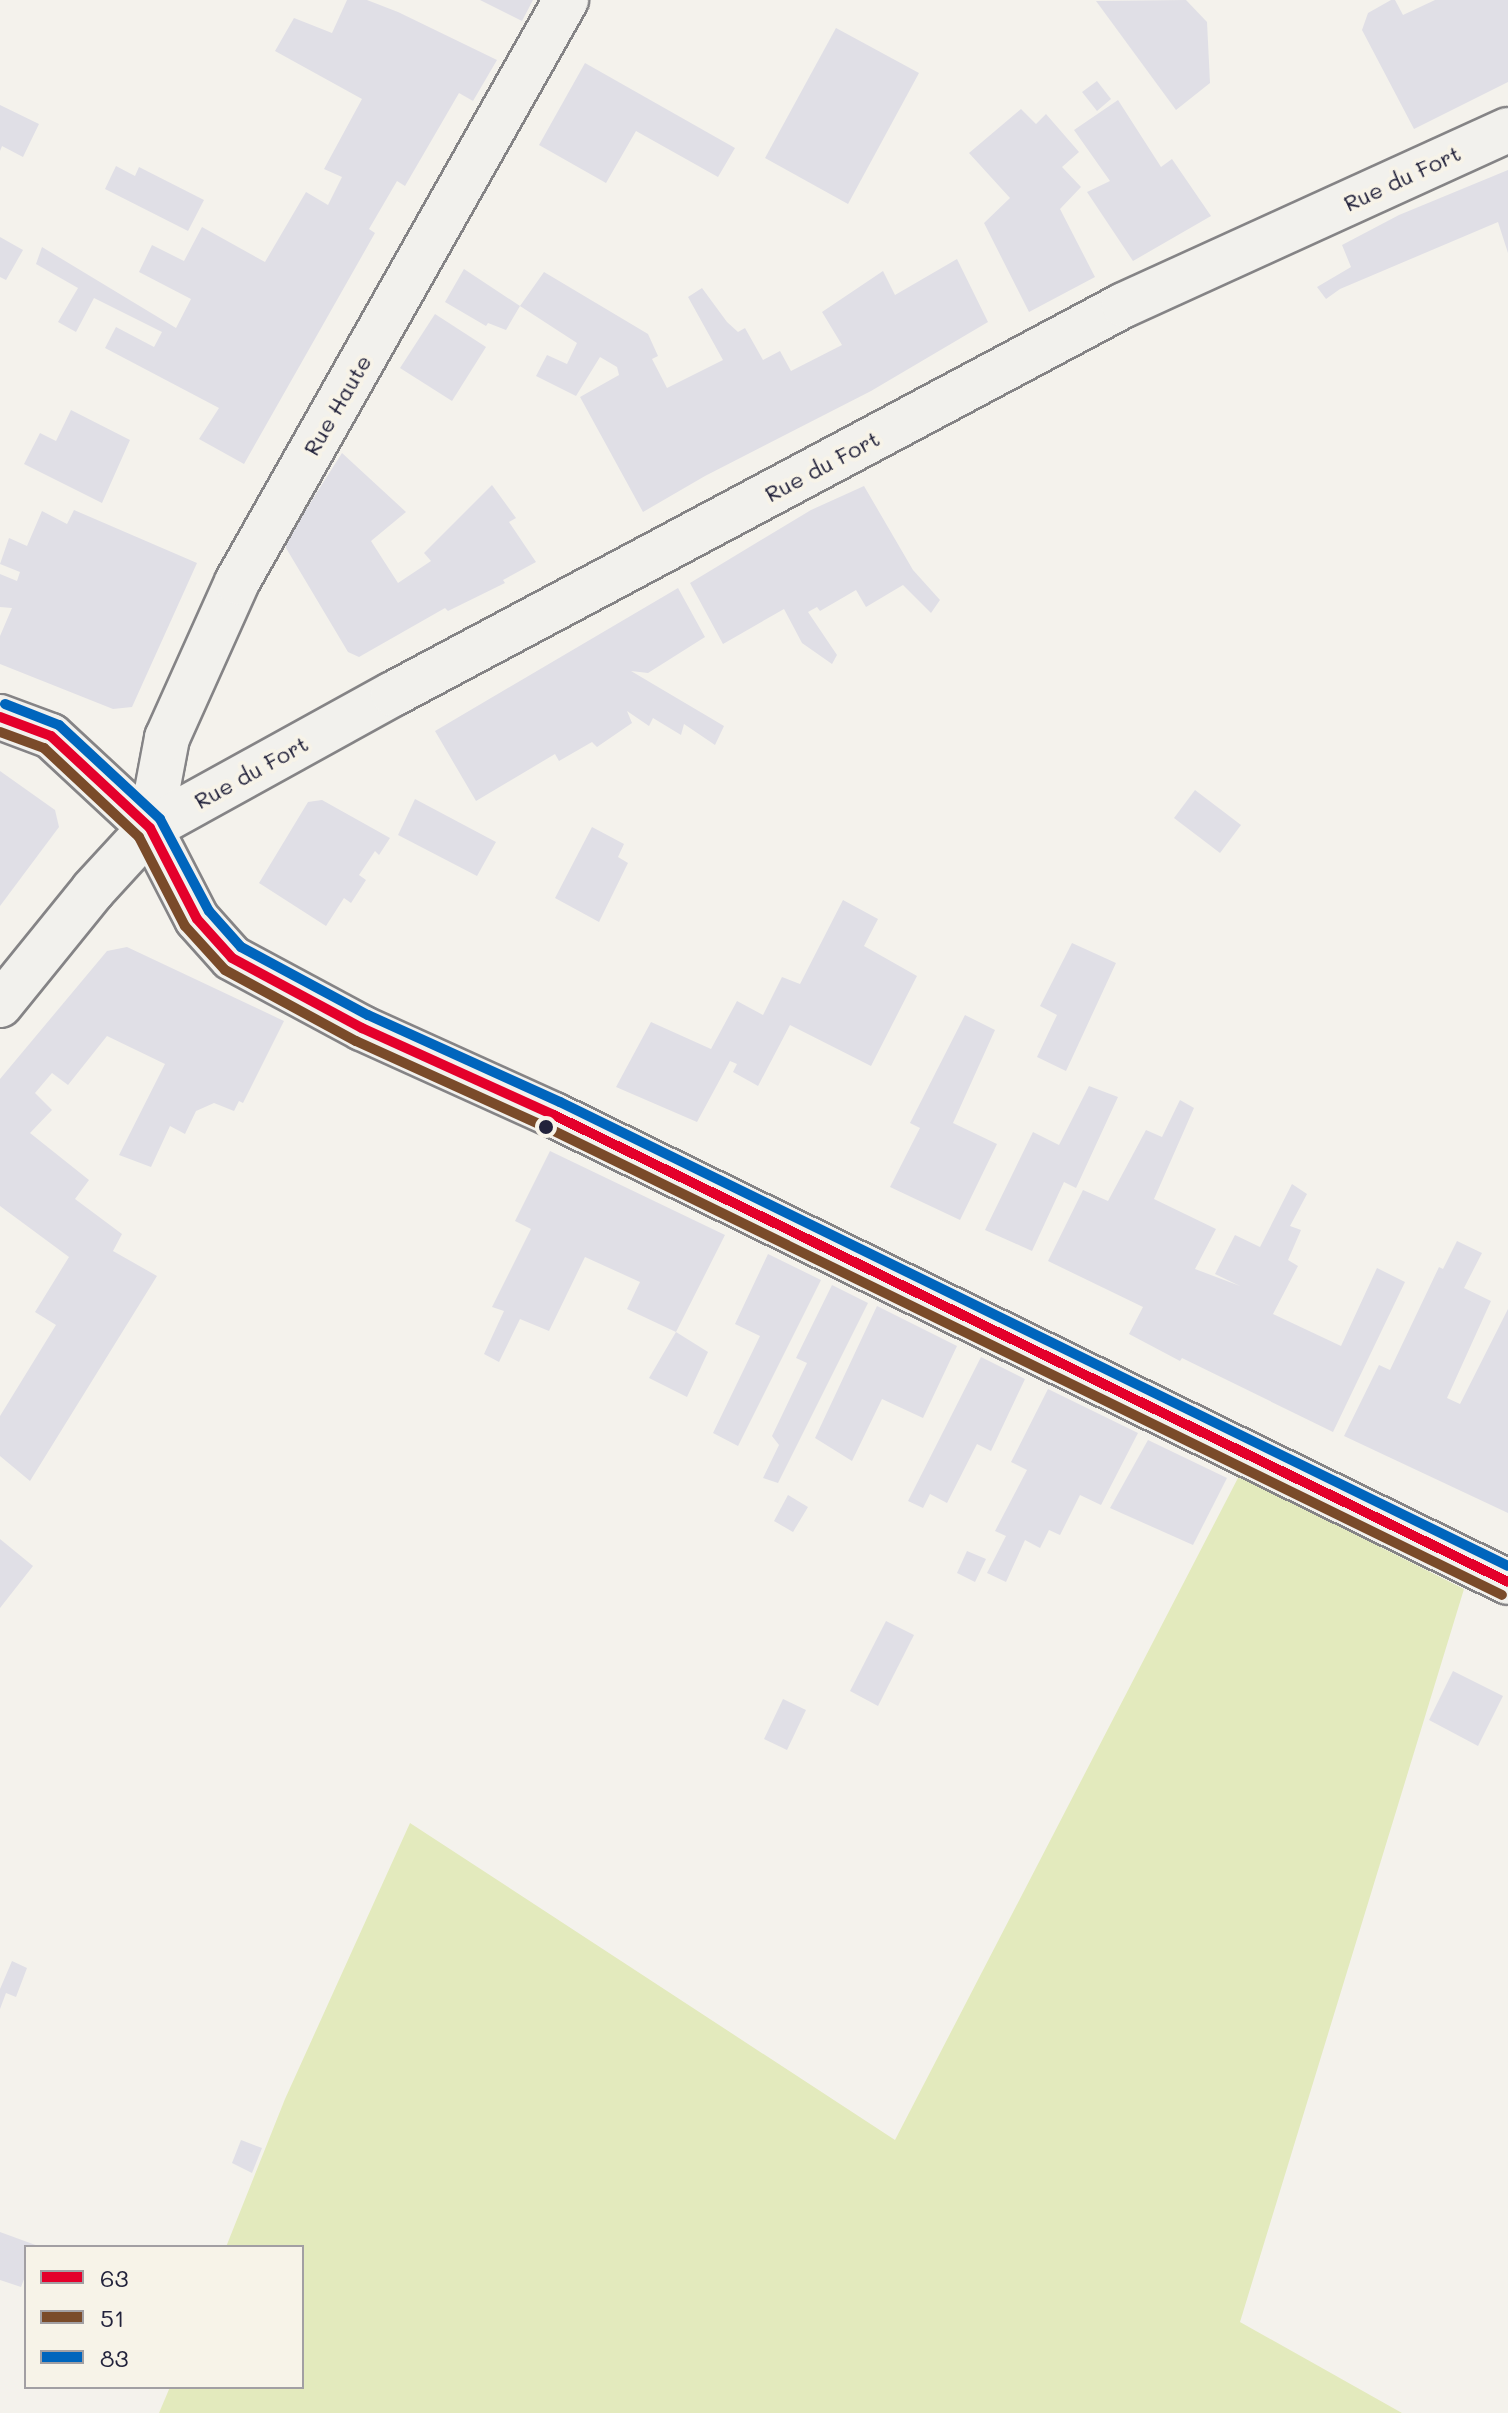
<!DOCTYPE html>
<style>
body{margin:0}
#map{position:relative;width:1508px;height:2413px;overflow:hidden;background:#f4f2ec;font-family:Mali,sans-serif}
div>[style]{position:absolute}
.green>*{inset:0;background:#e3eabd}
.building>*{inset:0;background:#e0dfe6}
.roads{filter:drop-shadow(2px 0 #858486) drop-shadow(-2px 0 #858486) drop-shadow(0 2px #858486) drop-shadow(0 -2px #858486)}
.minor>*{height:44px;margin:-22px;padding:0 22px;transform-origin:22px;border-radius:22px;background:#f2f1ed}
.bus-1>*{height:10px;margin:-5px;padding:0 5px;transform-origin:5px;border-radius:5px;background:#e4002b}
.bus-2>*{height:10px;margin:-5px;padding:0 5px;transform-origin:5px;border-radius:5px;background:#7a4b2a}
.bus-3>*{height:10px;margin:-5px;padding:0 5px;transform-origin:5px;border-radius:5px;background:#0065bd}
.dots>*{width:22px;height:22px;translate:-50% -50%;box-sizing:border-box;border:4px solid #f7f3e8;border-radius:50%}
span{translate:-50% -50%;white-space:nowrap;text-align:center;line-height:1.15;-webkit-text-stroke:8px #f7f3e8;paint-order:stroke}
.street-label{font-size:22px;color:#22223b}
.legend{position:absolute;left:24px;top:2245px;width:280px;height:144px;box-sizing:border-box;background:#f7f3e8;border:2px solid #a29fa3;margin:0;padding:10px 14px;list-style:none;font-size:24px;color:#22223b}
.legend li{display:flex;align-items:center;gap:16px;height:40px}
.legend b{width:40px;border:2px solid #a29fa3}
</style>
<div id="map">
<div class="green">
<i style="clip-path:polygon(1239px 1476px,1464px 1589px,1240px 2322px,1402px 2413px,159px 2413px,170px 2387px,302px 2387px,302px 2247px,226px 2247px,285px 2099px,410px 1823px,895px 2140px)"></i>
</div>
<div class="building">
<i style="clip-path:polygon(347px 0,367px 0,398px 12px,497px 60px,473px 101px,459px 93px,405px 186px,397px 181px,369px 229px,375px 233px,244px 464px,199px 439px,219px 408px,105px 348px,116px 327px,154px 347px,162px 332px,94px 298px,76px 332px,58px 322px,78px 288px,36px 264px,42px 247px,176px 328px,191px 299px,139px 272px,152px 245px,184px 261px,202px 227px,265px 262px,306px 192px,328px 205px,342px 177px,324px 169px,362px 99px,275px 51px,294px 18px,332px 33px)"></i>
<i style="clip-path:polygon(480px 0,533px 0,522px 21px)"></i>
<i style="clip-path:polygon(1186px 0,1207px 22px,1210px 83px,1176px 110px,1096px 1px)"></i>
<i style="clip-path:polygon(1391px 0,1395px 0,1403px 15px,1435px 0,1508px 0,1508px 82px,1414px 129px,1362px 30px,1368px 13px)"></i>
<i style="clip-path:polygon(836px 28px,919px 73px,848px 204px,765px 158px)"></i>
<i style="clip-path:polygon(585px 63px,735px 148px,718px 177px,636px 131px,606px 183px,539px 145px)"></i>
<i style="clip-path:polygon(1097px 81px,1111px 99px,1097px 111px,1082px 92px)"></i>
<i style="clip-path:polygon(1118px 100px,1161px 167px,1172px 159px,1211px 216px,1133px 261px,1087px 192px,1110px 181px,1074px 130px)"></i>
<i style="clip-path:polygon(0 105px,39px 124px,23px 157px,2px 146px,0 151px)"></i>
<i style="clip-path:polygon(1021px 109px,1036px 124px,1046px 114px,1079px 152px,1062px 167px,1081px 187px,1060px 209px,1095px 277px,1029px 312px,984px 223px,1010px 198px,969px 153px)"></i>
<i style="clip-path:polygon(116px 166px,135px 176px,139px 167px,204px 200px,188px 231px,105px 189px)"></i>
<i style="clip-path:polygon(1508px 170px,1508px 253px,1498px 222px,1340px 289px,1326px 299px,1317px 287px,1351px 267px,1342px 245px,1399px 215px)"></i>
<i style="clip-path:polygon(0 237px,23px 250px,6px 280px,0 277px)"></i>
<i style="clip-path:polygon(957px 259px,988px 322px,871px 391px,705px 476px,643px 512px,580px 397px,619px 375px,617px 367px,600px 357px,576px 396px,536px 376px,547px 355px,567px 364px,577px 343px,520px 306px,506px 330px,488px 323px,486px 326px,445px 302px,464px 269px,520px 306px,544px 272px,648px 334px,658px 356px,652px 359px,667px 388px,723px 360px,688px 297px,702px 288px,727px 322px,738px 332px,745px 328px,763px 360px,780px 351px,791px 371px,842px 345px,822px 312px,883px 271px,895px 295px)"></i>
<i style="clip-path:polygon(435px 314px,486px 347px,452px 401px,400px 368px)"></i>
<i style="clip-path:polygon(71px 410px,130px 440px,102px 503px,24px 464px,40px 433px,56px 441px)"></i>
<i style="clip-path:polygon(342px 453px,406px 512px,371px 541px,398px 583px,431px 561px,424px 553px,492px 485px,516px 518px,509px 522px,536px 562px,503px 580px,505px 583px,448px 611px,445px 608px,359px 657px,348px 652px,286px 548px,286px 541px)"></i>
<i style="clip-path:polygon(864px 486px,913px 570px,940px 600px,931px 613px,903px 585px,866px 607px,856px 590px,820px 611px,817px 607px,808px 612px,837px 655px,832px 664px,802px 643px,784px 609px,723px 644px,690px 583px,811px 510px)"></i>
<i style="clip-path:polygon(74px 510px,197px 563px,132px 707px,113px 709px,0 664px,0 636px,12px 608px,0 607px,0 574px,17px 581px,20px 572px,0 564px,9px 538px,27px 546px,42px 511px,67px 524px)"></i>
<i style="clip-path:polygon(678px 588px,705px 637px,648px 673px,631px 671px,724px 726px,715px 745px,684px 724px,681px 735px,653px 718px,649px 726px,627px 711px,632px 723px,597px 747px,592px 742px,559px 761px,555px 754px,476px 801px,435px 731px)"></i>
<i style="clip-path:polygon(0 771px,55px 810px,59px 827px,0 906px)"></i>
<i style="clip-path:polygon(1195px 790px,1241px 825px,1220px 853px,1174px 818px)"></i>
<i style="clip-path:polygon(415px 799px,496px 842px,477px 876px,398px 835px)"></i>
<i style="clip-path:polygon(322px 800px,390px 838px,379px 855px,375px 851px,359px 875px,366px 880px,351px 903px,344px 898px,326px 926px,259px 883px,308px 802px)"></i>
<i style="clip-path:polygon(592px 827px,624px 844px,618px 857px,628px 863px,599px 922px,555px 898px)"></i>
<i style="clip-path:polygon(843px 900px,878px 919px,864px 946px,917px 976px,871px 1066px,790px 1025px,758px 1086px,733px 1072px,737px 1064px,730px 1061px,697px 1122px,616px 1087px,651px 1022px,711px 1049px,737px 1001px,763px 1015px,782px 977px,800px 984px)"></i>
<i style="clip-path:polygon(1072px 943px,1116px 963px,1066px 1071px,1037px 1057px,1057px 1015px,1040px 1006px)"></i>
<i style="clip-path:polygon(127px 947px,284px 1021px,243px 1103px,239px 1101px,234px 1111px,214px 1103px,196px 1111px,185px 1134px,170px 1126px,151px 1167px,119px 1155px,165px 1064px,107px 1036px,68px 1085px,52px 1073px,35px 1093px,52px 1110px,30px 1133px,89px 1180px,75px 1199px,122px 1234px,113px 1251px,157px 1276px,30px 1481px,0 1456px,0 1416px,56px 1325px,35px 1312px,69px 1257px,0 1206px,0 1079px,107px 951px)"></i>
<i style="clip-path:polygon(965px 1015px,995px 1030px,953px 1123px,997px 1144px,960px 1220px,890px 1187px,920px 1128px,910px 1123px)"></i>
<i style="clip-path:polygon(1089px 1086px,1118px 1097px,1076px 1188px,1064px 1182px,1032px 1251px,985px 1230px,1033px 1132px,1059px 1145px)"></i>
<i style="clip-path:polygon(1180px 1100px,1194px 1108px,1154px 1199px,1216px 1229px,1195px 1269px,1240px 1286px,1215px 1274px,1235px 1235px,1260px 1247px,1292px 1184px,1307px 1194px,1290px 1226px,1301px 1230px,1288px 1260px,1298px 1266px,1273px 1314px,1341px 1346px,1377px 1268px,1405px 1282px,1333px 1432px,1182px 1358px,1180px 1361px,1129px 1334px,1143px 1307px,1048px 1261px,1083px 1190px,1108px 1201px,1146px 1130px,1162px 1137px)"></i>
<i style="clip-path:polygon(550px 1151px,725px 1235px,676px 1332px,627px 1309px,640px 1282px,585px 1257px,549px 1331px,520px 1319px,499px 1362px,484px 1354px,504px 1311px,492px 1307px,531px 1229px,515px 1221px)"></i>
<i style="clip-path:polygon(1457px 1241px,1482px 1253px,1464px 1288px,1491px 1301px,1447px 1398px,1460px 1404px,1508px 1309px,1508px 1513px,1344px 1436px,1379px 1365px,1390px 1370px,1439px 1267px,1443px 1269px)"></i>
<i style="clip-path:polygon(768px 1254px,821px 1280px,738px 1446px,713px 1433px,760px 1336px,735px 1324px)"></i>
<i style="clip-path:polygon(832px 1285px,868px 1303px,778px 1483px,763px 1478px,779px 1445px,772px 1436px,807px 1363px,796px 1358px)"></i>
<i style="clip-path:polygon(877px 1306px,957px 1346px,923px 1418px,882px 1399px,852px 1461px,815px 1438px)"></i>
<i style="clip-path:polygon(676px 1332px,708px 1352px,687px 1397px,649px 1378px)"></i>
<i style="clip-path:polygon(981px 1357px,1025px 1379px,991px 1451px,977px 1444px,947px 1503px,930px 1494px,923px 1508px,908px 1501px)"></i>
<i style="clip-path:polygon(1048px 1389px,1138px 1433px,1101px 1505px,1080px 1495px,1060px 1535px,1049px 1530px,1040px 1548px,1025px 1540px,1006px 1582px,987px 1573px,1006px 1536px,995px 1531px,1027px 1470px,1011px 1462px)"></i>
<i style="clip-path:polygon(1148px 1440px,1227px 1478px,1193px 1545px,1110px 1508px)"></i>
<i style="clip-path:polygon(788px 1495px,808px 1507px,793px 1532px,774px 1521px)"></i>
<i style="clip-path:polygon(0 1539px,33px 1566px,0 1608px)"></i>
<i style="clip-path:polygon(967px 1551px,986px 1559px,975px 1582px,957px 1573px)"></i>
<i style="clip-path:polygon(886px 1621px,914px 1635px,878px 1706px,850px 1691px)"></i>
<i style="clip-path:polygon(1453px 1671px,1503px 1696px,1478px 1746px,1429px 1720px)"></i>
<i style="clip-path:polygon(783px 1699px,806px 1710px,787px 1750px,764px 1739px)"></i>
<i style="clip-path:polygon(12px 1961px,27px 1968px,16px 1997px,6px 1993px,0 2009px,0 1989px)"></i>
<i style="clip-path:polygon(241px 2140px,262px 2148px,252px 2173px,232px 2163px)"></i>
<i style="clip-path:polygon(0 2232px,41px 2247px,26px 2247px,26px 2274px,21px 2287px,0 2280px)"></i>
</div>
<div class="roads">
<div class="minor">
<i style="left:0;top:717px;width:54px;rotate:20.4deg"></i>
<i style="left:51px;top:736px;width:135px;rotate:42.9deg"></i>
<i style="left:150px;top:828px;width:102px;rotate:62.7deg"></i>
<i style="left:197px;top:919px;width:52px;rotate:48.1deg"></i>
<i style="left:232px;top:958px;width:148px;rotate:28.3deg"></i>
<i style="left:362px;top:1028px;width:211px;rotate:24.4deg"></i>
<i style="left:554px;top:1115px;width:1062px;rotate:26.08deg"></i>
<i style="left:150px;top:828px;width:92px;rotate:-79.3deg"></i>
<i style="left:167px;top:738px;width:171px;rotate:-65.8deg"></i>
<i style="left:237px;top:582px;width:669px;rotate:-60.52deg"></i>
<i style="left:0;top:1005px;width:148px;rotate:-51deg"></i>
<i style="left:93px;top:890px;width:84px;rotate:-47.4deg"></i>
<i style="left:150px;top:828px;width:277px;rotate:-28.9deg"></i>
<i style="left:393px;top:694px;width:828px;rotate:-28.02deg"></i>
<i style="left:1124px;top:305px;width:422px;rotate:-24.5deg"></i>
</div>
</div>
<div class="bus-1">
<i style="left:0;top:717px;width:54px;rotate:20.4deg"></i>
<i style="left:51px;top:736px;width:135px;rotate:42.9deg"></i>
<i style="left:150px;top:828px;width:102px;rotate:62.7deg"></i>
<i style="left:197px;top:919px;width:52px;rotate:48.1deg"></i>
<i style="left:232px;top:958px;width:148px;rotate:28.3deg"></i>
<i style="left:362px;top:1028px;width:211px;rotate:24.4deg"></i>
<i style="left:554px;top:1115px;width:1062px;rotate:26.08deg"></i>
</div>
<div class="bus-2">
<i style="left:0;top:732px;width:47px;rotate:20deg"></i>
<i style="left:44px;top:748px;width:130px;rotate:43.1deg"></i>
<i style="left:139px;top:837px;width:100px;rotate:62.7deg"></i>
<i style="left:185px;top:926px;width:59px;rotate:47.7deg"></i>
<i style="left:225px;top:970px;width:149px;rotate:28.5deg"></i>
<i style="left:356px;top:1041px;width:211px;rotate:24.4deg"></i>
<i style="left:548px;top:1128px;width:1062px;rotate:26.08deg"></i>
</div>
<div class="bus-3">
<i style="left:5px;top:704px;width:58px;rotate:21.3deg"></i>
<i style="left:59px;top:725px;width:138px;rotate:42.9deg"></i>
<i style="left:160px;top:819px;width:104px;rotate:62deg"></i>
<i style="left:209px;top:911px;width:48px;rotate:48.4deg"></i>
<i style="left:241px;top:947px;width:144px;rotate:28.2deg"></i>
<i style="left:368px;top:1015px;width:211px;rotate:24.4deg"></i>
<i style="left:560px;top:1102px;width:1055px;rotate:26.08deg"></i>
</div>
<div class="dots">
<i style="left:546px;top:1127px;background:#22223b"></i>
</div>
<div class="street-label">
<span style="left:1402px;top:178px;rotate:-25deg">Rue du Fort</span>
<span style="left:337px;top:405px;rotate:-60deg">Rue Haute</span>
<span style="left:822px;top:466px;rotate:-28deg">Rue du Fort</span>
<span style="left:251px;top:772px;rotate:-29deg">Rue du Fort</span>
</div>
<ul class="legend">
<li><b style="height:10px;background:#e4002b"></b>63</li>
<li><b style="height:10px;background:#7a4b2a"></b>51</li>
<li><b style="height:10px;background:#0065bd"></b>83</li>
</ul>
</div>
